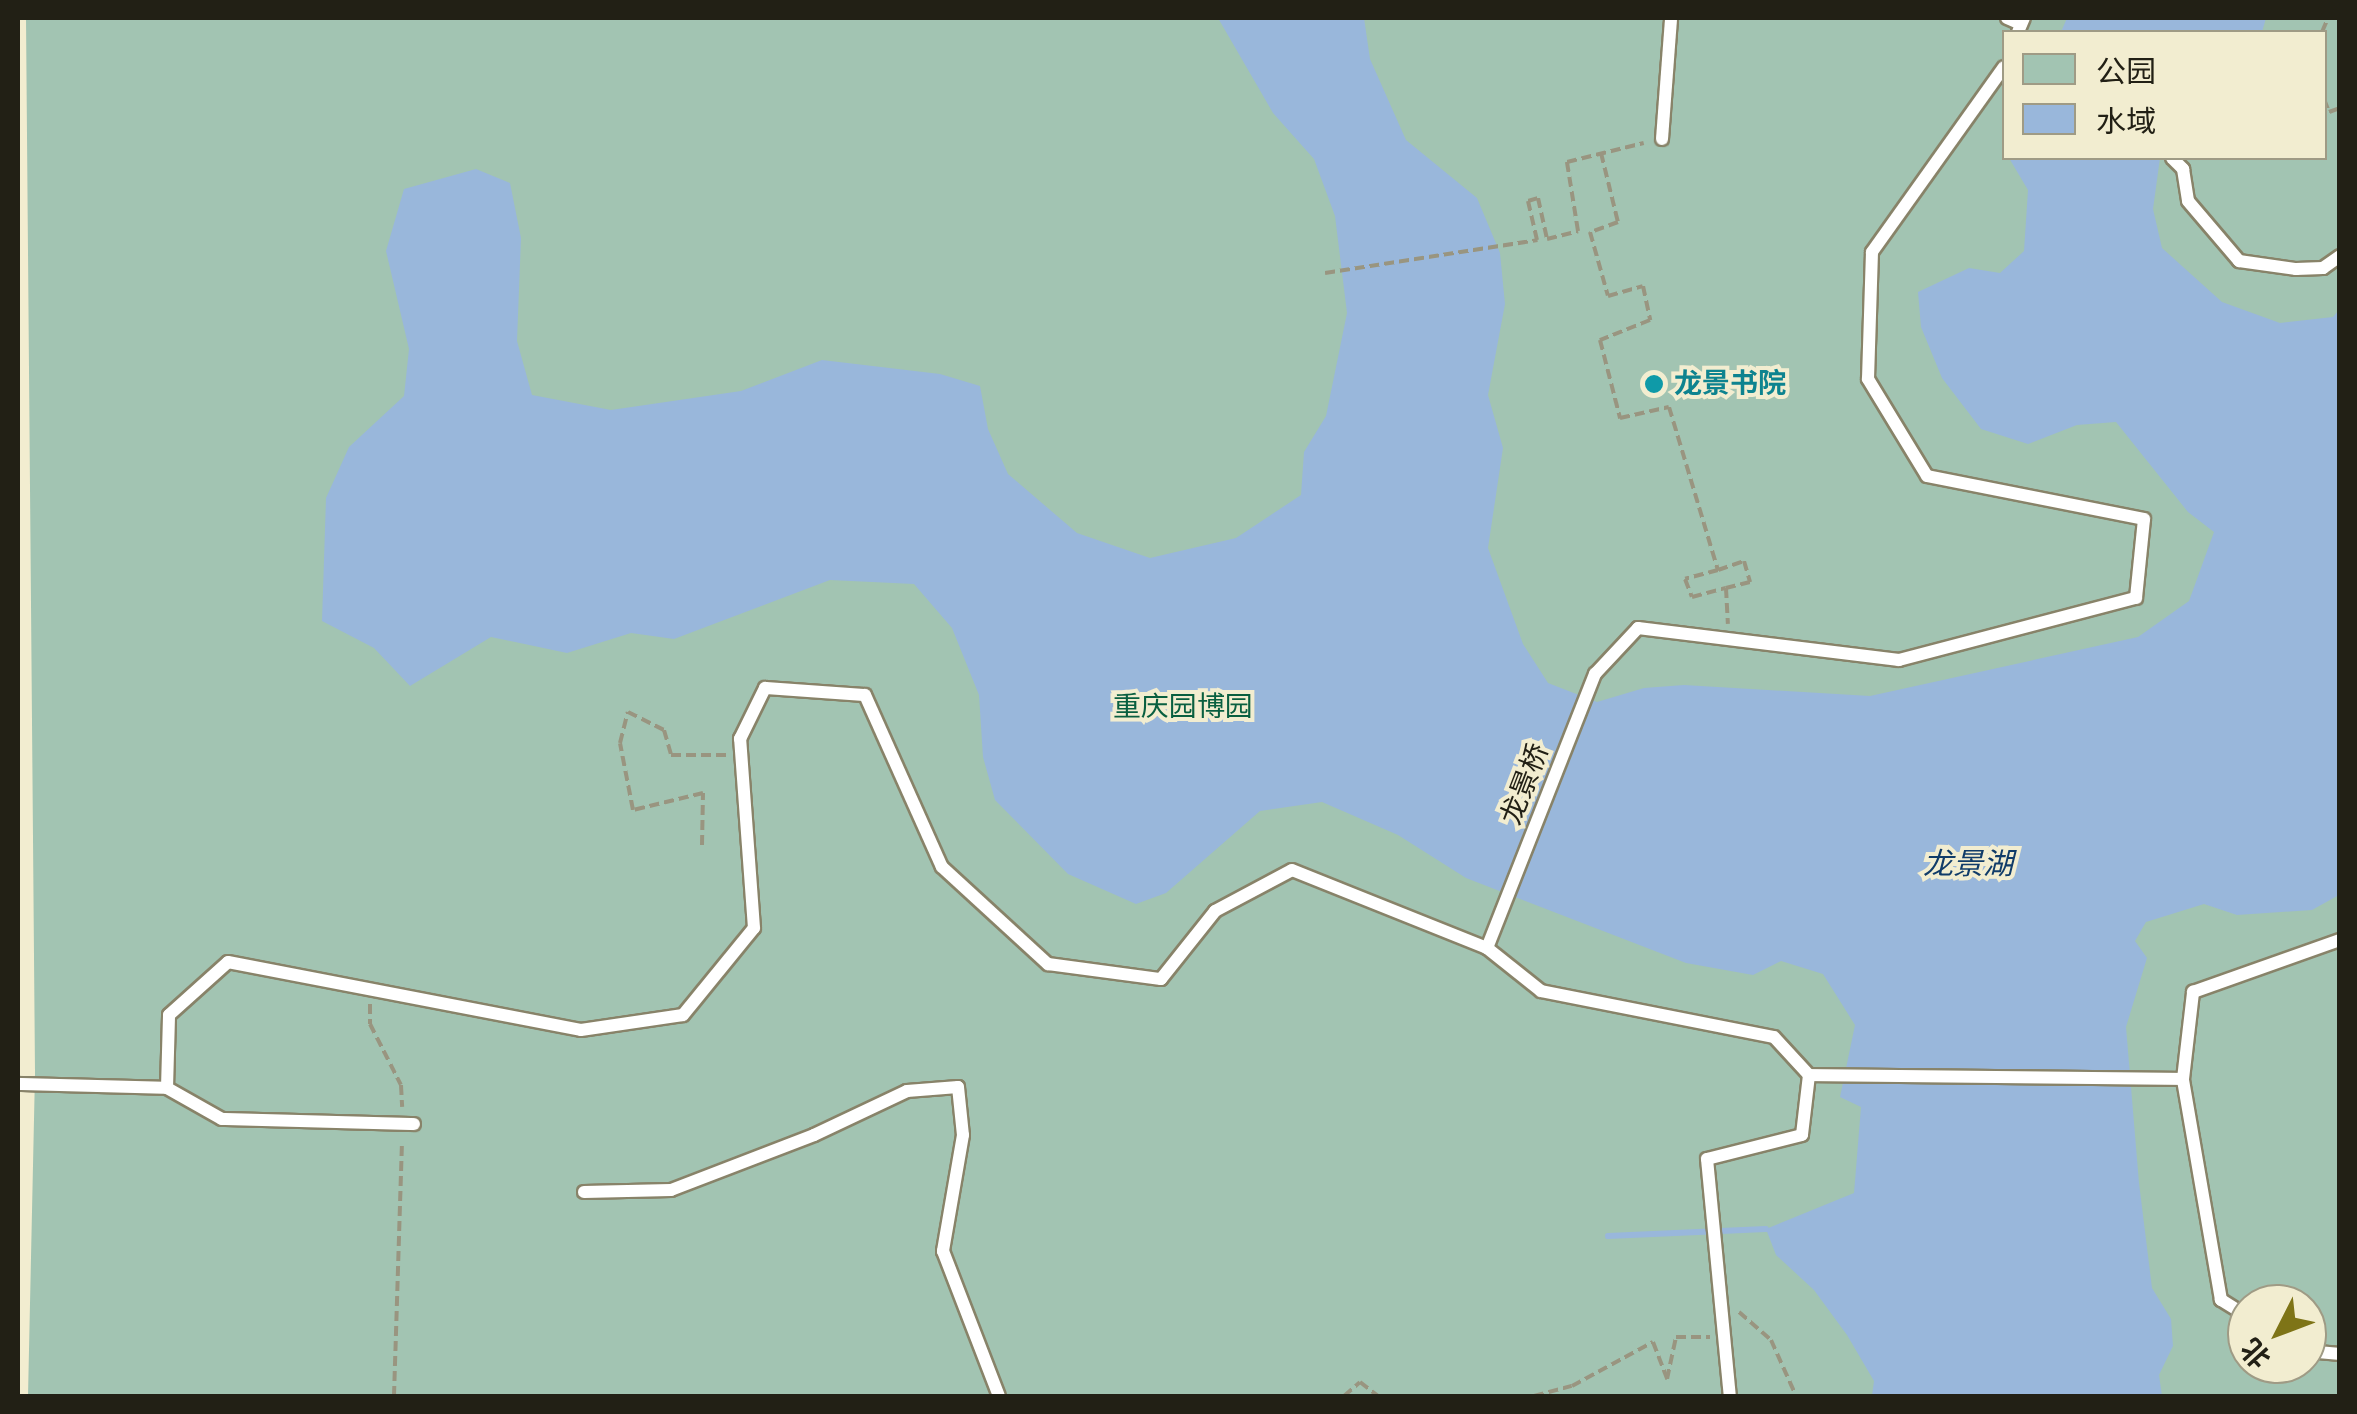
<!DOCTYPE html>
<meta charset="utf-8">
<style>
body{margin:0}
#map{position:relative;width:2357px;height:1414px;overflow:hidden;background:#f2edd0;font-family:"Roboto Condensed","Noto Sans SC",sans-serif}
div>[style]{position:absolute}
.green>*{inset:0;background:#a2c4b2}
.water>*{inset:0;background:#99b7db}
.stream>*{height:6px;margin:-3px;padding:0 3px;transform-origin:3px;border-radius:3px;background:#99b7db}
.path>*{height:4px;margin-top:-2px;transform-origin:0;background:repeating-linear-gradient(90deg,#999580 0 10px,transparent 0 15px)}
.roads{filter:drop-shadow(2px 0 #888369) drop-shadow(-2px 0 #888369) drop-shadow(0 2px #888369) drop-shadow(0 -2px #888369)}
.lane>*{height:12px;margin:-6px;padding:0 6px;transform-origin:6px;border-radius:6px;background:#fff}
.dots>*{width:28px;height:28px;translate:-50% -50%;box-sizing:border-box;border:5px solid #f2edd0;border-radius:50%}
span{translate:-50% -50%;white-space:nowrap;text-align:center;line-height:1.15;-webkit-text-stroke:8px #f2edd0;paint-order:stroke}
.culture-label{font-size:28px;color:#0d838f;font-weight:700}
.left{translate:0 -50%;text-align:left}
.park-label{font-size:28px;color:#095f40}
.street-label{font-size:28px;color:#222015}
.water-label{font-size:30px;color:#113c69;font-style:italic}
.frame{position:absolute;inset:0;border:20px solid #222015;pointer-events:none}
.legend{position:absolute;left:2002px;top:30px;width:325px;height:130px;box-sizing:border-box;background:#f2edd0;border:2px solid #9f9b85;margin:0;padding:12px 18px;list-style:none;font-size:30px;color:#222015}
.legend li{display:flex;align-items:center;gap:20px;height:50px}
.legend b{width:50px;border:2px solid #9f9b85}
.north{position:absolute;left:2227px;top:1284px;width:100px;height:100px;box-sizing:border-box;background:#f2edd0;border:2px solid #9f9b85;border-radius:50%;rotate:228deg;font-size:28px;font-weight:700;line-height:40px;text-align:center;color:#222015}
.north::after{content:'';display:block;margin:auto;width:35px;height:45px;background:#7e7417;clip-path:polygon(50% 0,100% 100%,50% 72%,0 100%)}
</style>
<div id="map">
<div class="green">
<i style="clip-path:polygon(evenodd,26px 18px,2339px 18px,2339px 1396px,28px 1396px,35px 1073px,26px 18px,2004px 32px,2324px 32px,2324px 158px,2004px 158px,2004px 32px,26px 18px,2247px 1304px,2307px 1304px,2307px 1364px,2247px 1364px,2247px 1304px)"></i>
</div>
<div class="water">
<i style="clip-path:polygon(1218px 18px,1364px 18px,1370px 59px,1406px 140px,1477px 198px,1500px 253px,1505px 304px,1488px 395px,1503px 448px,1488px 548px,1523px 644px,1548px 683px,1597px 702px,1644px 688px,1684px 685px,1870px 696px,2138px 637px,2189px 601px,2214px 532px,2188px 512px,2116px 422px,2077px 425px,2028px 444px,1981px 429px,1942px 378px,1921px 327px,1918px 292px,1969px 268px,2000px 273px,2024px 251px,2028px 190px,2009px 158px,2160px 158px,2153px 209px,2162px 248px,2222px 302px,2280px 323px,2333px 317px,2339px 310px,2339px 895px,2312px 910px,2237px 915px,2204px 904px,2146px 922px,2135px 941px,2147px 958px,2126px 1027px,2139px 1183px,2152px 1288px,2171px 1319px,2173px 1346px,2159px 1375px,2162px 1396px,1872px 1396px,1874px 1381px,1847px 1335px,1814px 1290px,1776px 1255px,1766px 1229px,1854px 1193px,1861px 1107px,1840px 1097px,1855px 1025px,1823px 974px,1781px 961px,1753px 975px,1686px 963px,1466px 878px,1398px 835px,1322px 802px,1260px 811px,1166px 893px,1136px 904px,1068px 874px,995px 800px,983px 757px,979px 695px,952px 628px,914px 584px,830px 580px,674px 639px,631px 633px,567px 653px,491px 637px,410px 686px,374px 648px,322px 621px,326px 498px,349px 447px,404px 396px,409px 349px,386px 251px,404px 189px,476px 169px,510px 183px,521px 238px,517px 341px,532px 395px,611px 410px,741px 391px,822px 360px,940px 374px,980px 386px,988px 429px,1008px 474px,1077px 533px,1150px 558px,1236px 538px,1301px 495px,1304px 452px,1326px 416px,1347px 313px,1335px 216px,1314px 159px,1273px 113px)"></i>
<i style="clip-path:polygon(2067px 18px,2266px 18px,2262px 32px,2061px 32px)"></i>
</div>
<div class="stream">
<i style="left:1608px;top:1236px;width:158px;rotate:-2.5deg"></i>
</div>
<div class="path">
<i style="left:2322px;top:32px;width:15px;rotate:-67deg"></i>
<i style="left:2324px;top:99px;width:14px;rotate:69deg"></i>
<i style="left:2329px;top:112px;width:12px;rotate:-20deg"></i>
<i style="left:1601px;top:153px;width:71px;rotate:76.2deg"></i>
<i style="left:1618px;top:222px;width:30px;rotate:160deg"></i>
<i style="left:1590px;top:232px;width:66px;rotate:74.3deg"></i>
<i style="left:1608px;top:296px;width:36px;rotate:-16deg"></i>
<i style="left:1643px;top:286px;width:35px;rotate:78deg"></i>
<i style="left:1650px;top:320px;width:54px;rotate:158.2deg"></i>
<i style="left:1600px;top:340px;width:81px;rotate:75.6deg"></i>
<i style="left:1620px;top:418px;width:50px;rotate:-12.7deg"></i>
<i style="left:1669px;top:407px;width:170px;rotate:73.3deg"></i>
<i style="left:1718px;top:570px;width:34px;rotate:165deg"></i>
<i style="left:1685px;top:579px;width:19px;rotate:69deg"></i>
<i style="left:1692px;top:597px;width:35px;rotate:-15deg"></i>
<i style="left:1726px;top:588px;width:36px;rotate:87deg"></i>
<i style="left:1325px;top:273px;width:215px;rotate:-8.8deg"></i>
<i style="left:1537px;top:240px;width:40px;rotate:-103deg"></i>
<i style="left:1528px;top:201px;width:10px;rotate:-17deg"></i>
<i style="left:1538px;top:198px;width:42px;rotate:77.6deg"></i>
<i style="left:1547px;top:239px;width:32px;rotate:-14deg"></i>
<i style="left:1578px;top:231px;width:70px;rotate:-99.1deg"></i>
<i style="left:1567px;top:162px;width:79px;rotate:-13.9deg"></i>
<i style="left:1718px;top:570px;width:28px;rotate:-19deg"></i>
<i style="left:1744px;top:561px;width:22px;rotate:74deg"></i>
<i style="left:1750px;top:582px;width:25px;rotate:166deg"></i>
<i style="left:702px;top:845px;width:52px;rotate:-88.9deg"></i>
<i style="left:703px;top:793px;width:72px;rotate:166.3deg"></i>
<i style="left:633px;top:810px;width:68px;rotate:-101deg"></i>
<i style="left:620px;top:743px;width:32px;rotate:-76deg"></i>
<i style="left:628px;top:712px;width:40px;rotate:26.6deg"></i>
<i style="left:664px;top:730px;width:26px;rotate:74deg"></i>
<i style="left:671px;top:755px;width:56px"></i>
<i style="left:370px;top:1004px;width:20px;rotate:90deg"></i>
<i style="left:370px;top:1024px;width:68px;rotate:63.1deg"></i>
<i style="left:401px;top:1085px;width:22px;rotate:87deg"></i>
<i style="left:1739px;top:1312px;width:43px;rotate:41.2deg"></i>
<i style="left:1771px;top:1340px;width:61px;rotate:65.9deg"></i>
<i style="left:394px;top:1396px;width:255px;rotate:-88.2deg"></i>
<i style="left:1344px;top:1396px;width:21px;rotate:-41deg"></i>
<i style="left:1360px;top:1382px;width:23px;rotate:38deg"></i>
<i style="left:1534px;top:1396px;width:39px;rotate:-15deg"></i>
<i style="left:1572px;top:1386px;width:92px;rotate:-28.5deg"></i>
<i style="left:1653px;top:1342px;width:40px;rotate:69deg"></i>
<i style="left:1667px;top:1379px;width:43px;rotate:-77.9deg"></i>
<i style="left:1676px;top:1337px;width:34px"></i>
</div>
<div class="roads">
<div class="lane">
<i style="left:2007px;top:18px;width:15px;rotate:23deg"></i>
<i style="left:2018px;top:32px;width:15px;rotate:-67deg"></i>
<i style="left:1662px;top:139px;width:121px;rotate:-85.7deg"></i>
<i style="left:2172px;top:158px;width:16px;rotate:45deg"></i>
<i style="left:2183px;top:169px;width:32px;rotate:81deg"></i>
<i style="left:2188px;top:201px;width:79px;rotate:49.6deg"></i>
<i style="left:2239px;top:261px;width:58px;rotate:8deg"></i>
<i style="left:2296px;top:269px;width:27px;rotate:-2deg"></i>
<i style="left:2323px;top:268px;width:21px;rotate:-35deg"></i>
<i style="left:1487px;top:948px;width:295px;rotate:-68.5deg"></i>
<i style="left:1595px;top:674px;width:63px;rotate:-46.9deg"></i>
<i style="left:1638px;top:628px;width:263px;rotate:7deg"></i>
<i style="left:1899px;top:660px;width:245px;rotate:-14.7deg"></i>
<i style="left:2136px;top:598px;width:79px;rotate:-84.2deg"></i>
<i style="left:2144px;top:519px;width:221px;rotate:-168.8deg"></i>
<i style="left:1927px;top:476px;width:114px;rotate:-121.3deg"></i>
<i style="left:1868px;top:379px;width:127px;rotate:-88.2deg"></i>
<i style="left:1872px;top:252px;width:227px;rotate:-54.5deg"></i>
<i style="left:1809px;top:1075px;width:374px;rotate:0.6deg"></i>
<i style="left:18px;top:1084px;width:149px;rotate:1.5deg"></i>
<i style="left:167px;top:1088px;width:73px;rotate:-88.4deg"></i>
<i style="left:169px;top:1015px;width:79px;rotate:-41.9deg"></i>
<i style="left:228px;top:962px;width:359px;rotate:10.9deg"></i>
<i style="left:581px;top:1030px;width:103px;rotate:-8.4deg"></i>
<i style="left:683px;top:1015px;width:112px;rotate:-50.8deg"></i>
<i style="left:754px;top:928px;width:190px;rotate:-94.2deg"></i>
<i style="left:740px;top:739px;width:57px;rotate:-63.9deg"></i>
<i style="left:765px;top:688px;width:100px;rotate:4deg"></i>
<i style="left:865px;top:695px;width:188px;rotate:65.9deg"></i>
<i style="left:942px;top:867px;width:144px;rotate:42.5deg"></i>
<i style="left:1048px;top:964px;width:114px;rotate:7.6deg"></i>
<i style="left:1161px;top:979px;width:87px;rotate:-51.5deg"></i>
<i style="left:1215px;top:911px;width:87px;rotate:-28deg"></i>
<i style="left:1292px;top:870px;width:210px;rotate:21.8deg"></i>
<i style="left:1487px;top:948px;width:69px;rotate:38.5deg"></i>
<i style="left:1541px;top:991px;width:237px;rotate:11.2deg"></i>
<i style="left:1774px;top:1037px;width:52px;rotate:47.4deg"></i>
<i style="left:1809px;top:1075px;width:60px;rotate:96.7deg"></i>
<i style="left:1802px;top:1135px;width:98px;rotate:165.8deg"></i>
<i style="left:1707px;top:1159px;width:238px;rotate:84.5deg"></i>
<i style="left:167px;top:1088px;width:63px;rotate:29.4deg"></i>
<i style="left:222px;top:1119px;width:192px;rotate:1.5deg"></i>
<i style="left:584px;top:1192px;width:87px;rotate:-1.3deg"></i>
<i style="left:671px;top:1190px;width:153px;rotate:-21deg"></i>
<i style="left:814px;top:1135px;width:103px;rotate:-25.3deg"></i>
<i style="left:907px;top:1091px;width:51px;rotate:-4.5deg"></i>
<i style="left:958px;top:1087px;width:48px;rotate:84.1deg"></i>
<i style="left:963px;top:1135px;width:118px;rotate:99.8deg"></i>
<i style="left:943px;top:1251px;width:155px;rotate:68.9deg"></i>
<i style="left:2247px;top:1316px;width:31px;rotate:-148deg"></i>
<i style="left:2221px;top:1300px;width:224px;rotate:-99.8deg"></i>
<i style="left:2183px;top:1079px;width:88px;rotate:-83.4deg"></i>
<i style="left:2193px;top:992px;width:156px;rotate:-19.5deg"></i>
<i style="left:2307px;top:1351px;width:33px;rotate:5deg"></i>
</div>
</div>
<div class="dots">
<i style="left:1654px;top:384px;background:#0f9aa8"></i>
</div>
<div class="culture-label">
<span class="left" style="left:1674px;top:384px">龙景书院</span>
</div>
<div class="park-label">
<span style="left:1183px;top:707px">重庆园博园</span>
</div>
<div class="street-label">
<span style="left:1525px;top:784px;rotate:-69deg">龙景桥</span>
</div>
<div class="water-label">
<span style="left:1968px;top:864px">龙景湖</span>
</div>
<div class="frame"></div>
<ul class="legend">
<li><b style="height:28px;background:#a2c4b2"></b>公园</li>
<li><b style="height:28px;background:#99b7db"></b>水域</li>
</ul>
<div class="north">北</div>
</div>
